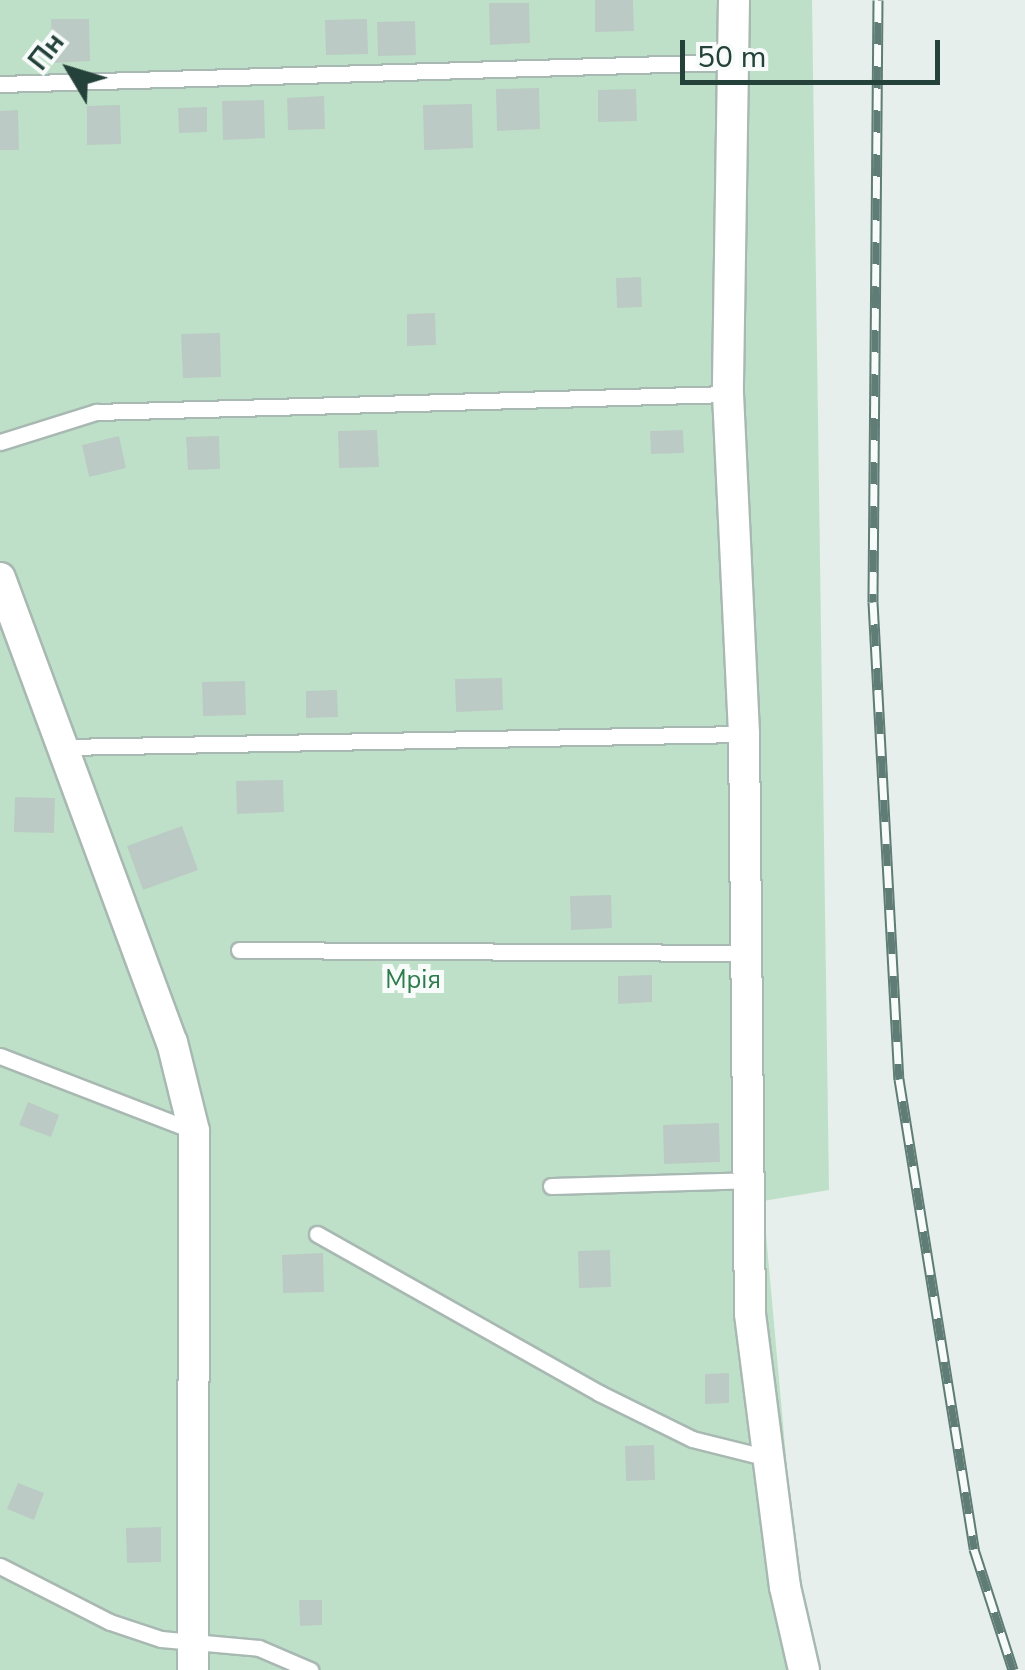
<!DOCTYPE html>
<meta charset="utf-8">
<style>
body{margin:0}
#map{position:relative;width:1025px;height:1670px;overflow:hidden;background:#e6efeb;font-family:"Nunito Sans",sans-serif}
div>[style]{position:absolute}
.green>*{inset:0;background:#bfe0c8}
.building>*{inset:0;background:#bbcac4}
.roads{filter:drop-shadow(2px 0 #a8b8b2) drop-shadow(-2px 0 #a8b8b2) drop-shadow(0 2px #a8b8b2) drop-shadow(0 -2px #a8b8b2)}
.service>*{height:15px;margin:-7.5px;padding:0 7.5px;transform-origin:7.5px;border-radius:7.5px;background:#fff}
.minor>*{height:30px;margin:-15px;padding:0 15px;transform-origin:15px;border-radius:15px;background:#fff}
.rail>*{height:11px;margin-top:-5.5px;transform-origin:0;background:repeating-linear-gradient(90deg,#f7fbf9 0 22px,#5f7d75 0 44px);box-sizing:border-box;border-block:2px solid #5f7d75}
span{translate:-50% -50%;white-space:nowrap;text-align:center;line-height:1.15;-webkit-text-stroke:10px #f7fbf9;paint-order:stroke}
.park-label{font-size:25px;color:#2d7a4b}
.north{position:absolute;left:20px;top:20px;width:100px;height:100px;-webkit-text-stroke:8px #f7fbf9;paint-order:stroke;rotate:308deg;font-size:28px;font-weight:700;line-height:40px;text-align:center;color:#24423a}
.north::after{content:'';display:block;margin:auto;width:35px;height:45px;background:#24423a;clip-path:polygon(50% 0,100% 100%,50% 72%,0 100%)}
.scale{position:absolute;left:680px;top:40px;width:260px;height:45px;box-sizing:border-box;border:5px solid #24423a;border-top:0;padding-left:12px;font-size:30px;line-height:35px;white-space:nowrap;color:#24423a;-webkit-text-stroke:8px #f7fbf9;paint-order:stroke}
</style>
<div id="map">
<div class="green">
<i style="clip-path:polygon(0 0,812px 0,829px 1190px,763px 1201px,797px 1580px,820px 1670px,0 1670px)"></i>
</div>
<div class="building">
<i style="clip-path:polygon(595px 0,633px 0,634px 31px,595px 32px)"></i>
<i style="clip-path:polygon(489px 3px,529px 3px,530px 43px,490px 45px)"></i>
<i style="clip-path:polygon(51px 19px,89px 19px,90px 61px,53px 63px)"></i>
<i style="clip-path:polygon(367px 19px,368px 54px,326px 55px,325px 20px)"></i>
<i style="clip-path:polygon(415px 21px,416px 55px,378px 56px,377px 22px)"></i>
<i style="clip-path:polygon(539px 88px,540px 129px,497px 131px,496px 89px)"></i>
<i style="clip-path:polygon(636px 89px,637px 121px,598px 122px,598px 90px)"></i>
<i style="clip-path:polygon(324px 96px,325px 129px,288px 130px,287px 98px)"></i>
<i style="clip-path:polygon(264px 100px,265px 138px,223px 140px,222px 101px)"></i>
<i style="clip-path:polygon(472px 104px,473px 148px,424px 150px,423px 105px)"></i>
<i style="clip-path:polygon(120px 105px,121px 144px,87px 145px,87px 106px)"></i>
<i style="clip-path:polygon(207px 107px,207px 132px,179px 133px,178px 108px)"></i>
<i style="clip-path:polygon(18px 110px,19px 150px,0 150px,0 111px)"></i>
<i style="clip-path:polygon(641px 277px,642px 307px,617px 308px,616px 278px)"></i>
<i style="clip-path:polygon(435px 313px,436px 345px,407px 346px,407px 314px)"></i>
<i style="clip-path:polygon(220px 333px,221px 377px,183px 378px,181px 334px)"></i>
<i style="clip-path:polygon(377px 430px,379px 467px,339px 468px,338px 431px)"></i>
<i style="clip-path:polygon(683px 430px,684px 453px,651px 454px,650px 431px)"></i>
<i style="clip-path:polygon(119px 436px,126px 468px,89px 477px,82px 445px)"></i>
<i style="clip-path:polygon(219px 436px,220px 469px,188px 470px,186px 437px)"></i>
<i style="clip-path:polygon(502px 678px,503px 710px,456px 712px,455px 679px)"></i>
<i style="clip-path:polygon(245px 681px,246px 715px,203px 716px,202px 682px)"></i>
<i style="clip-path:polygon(337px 690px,338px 717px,306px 718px,306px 691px)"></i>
<i style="clip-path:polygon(283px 780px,284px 812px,237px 814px,236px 781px)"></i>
<i style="clip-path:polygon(15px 797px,55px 798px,54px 833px,14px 832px)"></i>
<i style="clip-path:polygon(182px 826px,198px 870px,143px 890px,127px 846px)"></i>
<i style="clip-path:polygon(611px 895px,612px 928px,571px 930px,570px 896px)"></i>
<i style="clip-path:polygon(652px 975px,652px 1002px,618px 1004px,618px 976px)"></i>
<i style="clip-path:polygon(28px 1102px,59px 1115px,51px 1137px,19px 1125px)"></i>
<i style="clip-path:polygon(719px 1123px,720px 1162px,664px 1164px,663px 1125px)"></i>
<i style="clip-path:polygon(610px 1250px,611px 1287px,579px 1288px,578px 1251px)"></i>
<i style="clip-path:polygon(323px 1253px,324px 1292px,283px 1293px,282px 1255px)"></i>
<i style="clip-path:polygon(729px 1373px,729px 1403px,705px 1404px,705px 1374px)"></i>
<i style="clip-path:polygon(654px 1445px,655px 1480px,626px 1481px,625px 1446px)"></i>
<i style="clip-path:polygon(18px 1483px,44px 1493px,34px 1520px,7px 1509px)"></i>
<i style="clip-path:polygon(161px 1527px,161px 1562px,127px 1563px,126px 1528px)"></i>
<i style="clip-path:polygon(299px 1600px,322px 1600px,322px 1625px,300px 1626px)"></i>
</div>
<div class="roads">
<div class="service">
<i style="left:0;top:84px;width:734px;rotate:-1.72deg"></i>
<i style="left:0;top:442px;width:101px;rotate:-17.4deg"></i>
<i style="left:96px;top:412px;width:632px;rotate:-1.63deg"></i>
<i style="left:65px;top:747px;width:679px;rotate:-1.1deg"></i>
<i style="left:239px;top:950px;width:506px;rotate:0.34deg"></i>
<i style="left:0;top:1056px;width:206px;rotate:21.1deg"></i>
<i style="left:551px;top:1186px;width:197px;rotate:-1.7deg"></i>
<i style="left:317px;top:1234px;width:324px;rotate:29.4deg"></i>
<i style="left:599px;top:1393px;width:104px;rotate:26.3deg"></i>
<i style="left:692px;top:1439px;width:78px;rotate:14deg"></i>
<i style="left:0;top:1566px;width:123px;rotate:27deg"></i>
<i style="left:110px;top:1622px;width:54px;rotate:18.4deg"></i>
<i style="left:161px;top:1639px;width:98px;rotate:5.2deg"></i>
<i style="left:259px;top:1648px;width:56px;rotate:23.3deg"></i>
</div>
<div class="minor">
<i style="left:734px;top:0;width:394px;rotate:90.9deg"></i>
<i style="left:728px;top:394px;width:340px;rotate:87.3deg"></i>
<i style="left:744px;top:734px;width:580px;rotate:89.41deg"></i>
<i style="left:750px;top:1314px;width:275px;rotate:82.7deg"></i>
<i style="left:785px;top:1587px;width:85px;rotate:77.1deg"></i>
<i style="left:0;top:578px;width:495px;rotate:69.7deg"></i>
<i style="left:172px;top:1042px;width:92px;rotate:76.1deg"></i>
<i style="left:194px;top:1131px;width:539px;rotate:90.11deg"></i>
</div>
</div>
<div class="rail">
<i style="left:878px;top:0;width:602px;rotate:90.48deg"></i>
<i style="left:873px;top:602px;width:478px;rotate:86.9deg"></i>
<i style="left:899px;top:1079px;width:476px;rotate:80.9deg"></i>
<i style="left:974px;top:1549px;width:127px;rotate:72.1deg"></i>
</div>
<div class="park-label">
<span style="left:413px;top:980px">Мрія</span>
</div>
<div class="north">Пн</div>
<div class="scale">50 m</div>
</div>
